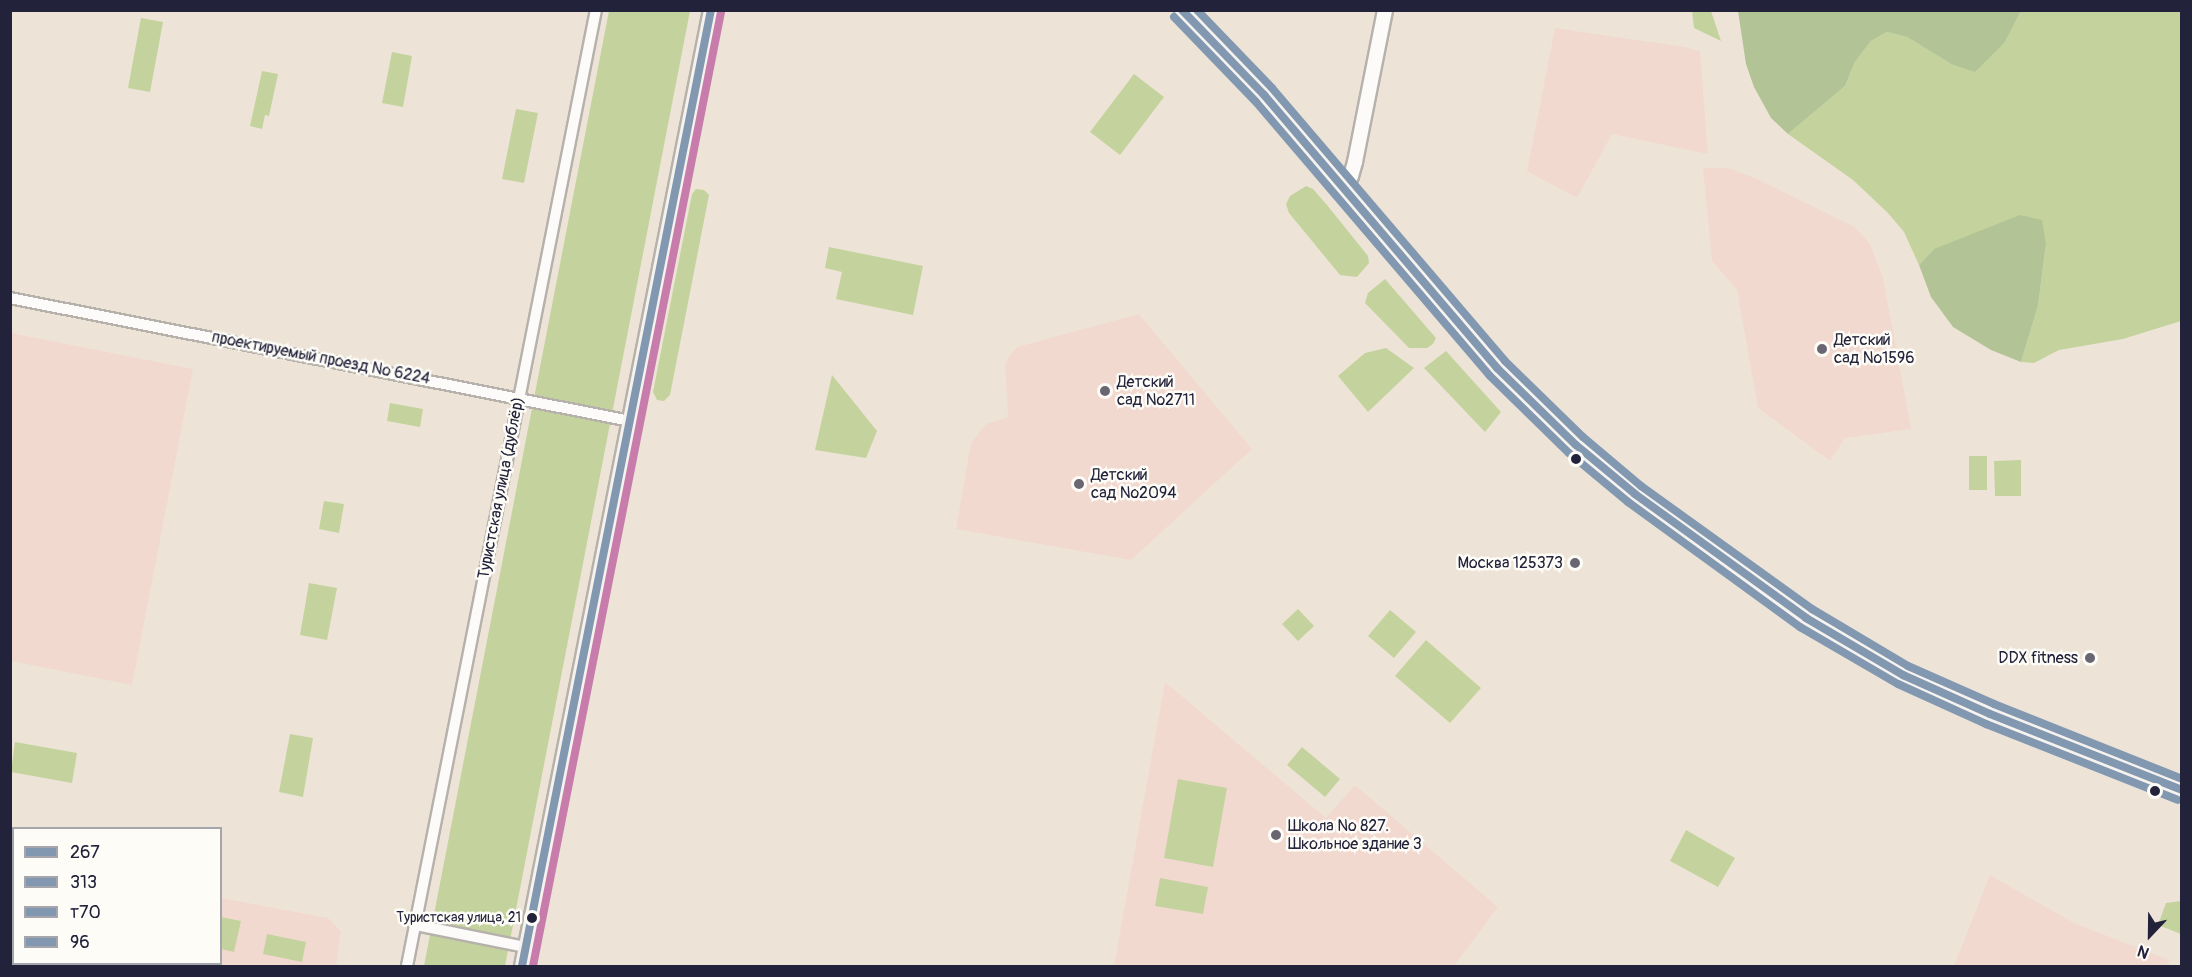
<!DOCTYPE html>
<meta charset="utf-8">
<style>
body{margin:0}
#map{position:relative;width:2192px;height:977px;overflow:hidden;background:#ede4d7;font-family:Pangolin,sans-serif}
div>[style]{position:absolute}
.built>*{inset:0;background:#f2d9d0}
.green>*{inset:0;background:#c4d39d}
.forest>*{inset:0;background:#b2c496}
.roads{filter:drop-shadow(2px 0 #b6b1ab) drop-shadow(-2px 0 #b6b1ab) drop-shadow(0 2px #b6b1ab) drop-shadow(0 -2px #b6b1ab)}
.minor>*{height:10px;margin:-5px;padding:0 5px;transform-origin:5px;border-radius:5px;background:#fcfbf9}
.tertiary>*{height:14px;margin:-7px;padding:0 7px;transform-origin:7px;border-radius:7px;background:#fcfbf9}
.secondary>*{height:15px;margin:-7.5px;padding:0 7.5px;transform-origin:7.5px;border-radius:7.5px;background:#f6f2ee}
.bus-1>*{height:8px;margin:-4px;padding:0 4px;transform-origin:4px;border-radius:4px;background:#8298b1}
.bus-2>*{height:8px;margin:-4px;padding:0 4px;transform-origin:4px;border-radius:4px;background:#8298b1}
.bus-3>*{height:8px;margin:-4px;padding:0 4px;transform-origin:4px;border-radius:4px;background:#8298b1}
.bus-4>*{height:8px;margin:-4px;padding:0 4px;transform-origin:4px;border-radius:4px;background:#8298b1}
.bus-5>*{height:8px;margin:-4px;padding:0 4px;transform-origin:4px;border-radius:4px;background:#c87cac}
.dots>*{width:16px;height:16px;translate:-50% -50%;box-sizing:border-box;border:3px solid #fdfcf7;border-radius:50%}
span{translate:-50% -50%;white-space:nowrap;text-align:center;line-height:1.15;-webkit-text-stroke:5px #fdfcf7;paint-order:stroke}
.bus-label{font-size:14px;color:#22223b}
.right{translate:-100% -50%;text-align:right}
.poi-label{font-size:16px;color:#22223b}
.left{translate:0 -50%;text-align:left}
.street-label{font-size:16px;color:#22223b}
.frame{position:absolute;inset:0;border:12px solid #22223b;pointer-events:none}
.legend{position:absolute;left:12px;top:827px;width:210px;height:138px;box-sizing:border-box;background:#fdfcf7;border:2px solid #a5a5ac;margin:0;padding:8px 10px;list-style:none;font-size:18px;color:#22223b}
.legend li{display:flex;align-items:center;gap:12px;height:30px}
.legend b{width:30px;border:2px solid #a5a5ac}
.north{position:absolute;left:2120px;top:905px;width:60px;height:60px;-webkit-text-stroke:4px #fdfcf7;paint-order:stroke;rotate:202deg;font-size:16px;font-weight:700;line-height:24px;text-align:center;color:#22223b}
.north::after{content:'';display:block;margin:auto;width:21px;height:27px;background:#22223b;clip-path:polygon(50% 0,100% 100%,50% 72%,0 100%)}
</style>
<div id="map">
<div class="built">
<i style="clip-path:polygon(1555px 28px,1685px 47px,1700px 51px,1708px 154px,1612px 134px,1577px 198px,1527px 171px)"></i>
<i style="clip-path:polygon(1703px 168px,1728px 168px,1757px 179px,1855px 227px,1870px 244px,1883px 278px,1911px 429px,1845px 438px,1830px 461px,1758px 408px,1737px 290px,1712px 261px)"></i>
<i style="clip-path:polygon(1139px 314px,1252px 449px,1131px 560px,956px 529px,971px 443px,986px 424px,1008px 417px,1005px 366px,1009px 356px,1017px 347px)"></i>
<i style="clip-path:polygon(11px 333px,193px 369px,132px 685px,11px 661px)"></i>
<i style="clip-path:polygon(1165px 682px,1326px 818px,1355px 785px,1498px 907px,1454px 966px,1114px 966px)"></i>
<i style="clip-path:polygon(1990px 875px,2074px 923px,2169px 960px,2168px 966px,1954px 966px)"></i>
<i style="clip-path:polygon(221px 898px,328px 918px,341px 931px,336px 966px,29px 966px,30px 964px,220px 964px)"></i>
</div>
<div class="green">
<i style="clip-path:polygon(609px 11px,690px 11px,505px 966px,424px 966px)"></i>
<i style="clip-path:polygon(1692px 11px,1711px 11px,1721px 41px,1694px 28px)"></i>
<i style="clip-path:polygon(2021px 11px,2181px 11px,2181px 321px,2123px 339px,2059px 350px,2034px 363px,2021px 362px,2038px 306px,2046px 244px,1934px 249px,1919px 265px,1904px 232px,1888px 213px,1853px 180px,1788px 134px,1845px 86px,1855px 62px,1871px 41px,1887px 32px,1907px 37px,1951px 64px,2005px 42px)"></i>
<i style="clip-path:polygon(141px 18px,163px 22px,150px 92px,128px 88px)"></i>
<i style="clip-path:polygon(392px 52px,412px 56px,403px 107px,382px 103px)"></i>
<i style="clip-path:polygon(262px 71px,278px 74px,269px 116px,265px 115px,262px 129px,250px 126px)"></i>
<i style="clip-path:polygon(1134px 74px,1164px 97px,1120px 155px,1090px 132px)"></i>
<i style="clip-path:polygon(516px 109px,538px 113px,524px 183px,502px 179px)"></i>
<i style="clip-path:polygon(1306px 186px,1313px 189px,1327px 205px,1368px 256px,1369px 263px,1357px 277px,1340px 275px,1289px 213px,1286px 204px,1290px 196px)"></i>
<i style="clip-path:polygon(696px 189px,704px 190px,709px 195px,670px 395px,664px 401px,657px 400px,653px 392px,692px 194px)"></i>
<i style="clip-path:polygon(829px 247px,923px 266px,913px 315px,836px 299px,842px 272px,825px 268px)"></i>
<i style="clip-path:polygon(1385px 279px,1436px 338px,1433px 344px,1427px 348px,1409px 348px,1365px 303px,1368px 293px)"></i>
<i style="clip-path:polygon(1386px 348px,1414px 368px,1368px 412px,1338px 376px,1365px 353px)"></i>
<i style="clip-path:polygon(1446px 351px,1501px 412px,1485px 432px,1424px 368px)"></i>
<i style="clip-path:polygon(832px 375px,877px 431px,866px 458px,815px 450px)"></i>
<i style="clip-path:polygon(390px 403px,423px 409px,420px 427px,387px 421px)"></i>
<i style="clip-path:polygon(1969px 456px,1987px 456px,1987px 490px,1969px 490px)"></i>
<i style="clip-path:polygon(2021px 460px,2021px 496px,1995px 496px,1994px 461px)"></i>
<i style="clip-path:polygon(324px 501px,344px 504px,339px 533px,319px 529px)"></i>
<i style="clip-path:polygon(309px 583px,337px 588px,327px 640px,300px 635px)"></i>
<i style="clip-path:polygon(1298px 609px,1314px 626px,1298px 641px,1282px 624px)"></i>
<i style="clip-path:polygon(1390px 610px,1416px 632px,1394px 658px,1368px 636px)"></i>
<i style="clip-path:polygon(1426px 640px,1481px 688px,1450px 723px,1395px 676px)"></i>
<i style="clip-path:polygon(290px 734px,313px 738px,303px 797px,279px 792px)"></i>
<i style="clip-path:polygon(15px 742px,77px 753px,72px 783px,11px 772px)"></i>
<i style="clip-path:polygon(1302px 747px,1340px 779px,1325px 797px,1287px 765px)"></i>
<i style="clip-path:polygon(1178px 779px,1227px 788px,1213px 867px,1164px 858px)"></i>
<i style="clip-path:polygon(1686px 830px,1735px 858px,1718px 887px,1670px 861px)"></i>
<i style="clip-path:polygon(1160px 878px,1208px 887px,1203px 914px,1155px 906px)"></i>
<i style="clip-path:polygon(2181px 901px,2181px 934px,2158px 925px,2166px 903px)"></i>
<i style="clip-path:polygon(221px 917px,241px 921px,234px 952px,221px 949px)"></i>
<i style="clip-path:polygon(267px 934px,306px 942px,302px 962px,263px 954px)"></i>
</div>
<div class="forest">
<i style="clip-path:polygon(1738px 11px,1738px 10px,2021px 11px,2005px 42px,1975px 72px,1951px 64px,1907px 37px,1887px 32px,1871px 41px,1855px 62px,1845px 86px,1788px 134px,1771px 118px,1754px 87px,1746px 64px)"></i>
<i style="clip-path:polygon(2020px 215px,2042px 220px,2046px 244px,2038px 306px,2021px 362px,1991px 350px,1953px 327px,1931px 297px,1919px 265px,1934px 249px)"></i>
</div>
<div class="roads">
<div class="minor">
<i style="left:10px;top:298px;width:632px;rotate:11.22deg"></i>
<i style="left:416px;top:925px;width:111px;rotate:11.4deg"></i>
<i style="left:407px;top:966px;width:975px;rotate:-78.82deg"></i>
</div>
<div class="tertiary">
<i style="left:1344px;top:188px;width:14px;rotate:-60deg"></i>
<i style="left:1351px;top:176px;width:15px;rotate:-74deg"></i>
<i style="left:1355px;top:162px;width:155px;rotate:-78.8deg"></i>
</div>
<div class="secondary">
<i style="left:1182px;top:10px;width:118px;rotate:46deg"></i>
<i style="left:1264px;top:95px;width:359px;rotate:49.5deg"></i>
<i style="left:1497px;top:368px;width:110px;rotate:44.3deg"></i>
<i style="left:1576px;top:445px;width:77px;rotate:39.7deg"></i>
<i style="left:1635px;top:494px;width:211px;rotate:35.9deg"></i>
<i style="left:1806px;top:618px;width:113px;rotate:30.4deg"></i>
<i style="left:1903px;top:675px;width:95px;rotate:24.1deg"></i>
<i style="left:1990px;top:714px;width:206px;rotate:21.6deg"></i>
<i style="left:522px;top:966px;width:975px;rotate:-78.82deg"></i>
</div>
</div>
<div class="bus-1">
<i style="left:1182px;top:10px;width:118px;rotate:46deg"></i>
<i style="left:1264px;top:95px;width:359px;rotate:49.5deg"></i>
<i style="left:1497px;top:368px;width:110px;rotate:44.3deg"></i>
<i style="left:1576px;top:445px;width:77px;rotate:39.7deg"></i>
<i style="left:1635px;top:494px;width:211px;rotate:35.9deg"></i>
<i style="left:1806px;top:618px;width:113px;rotate:30.4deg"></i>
<i style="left:1903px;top:675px;width:95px;rotate:24.1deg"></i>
<i style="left:1990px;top:714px;width:206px;rotate:21.6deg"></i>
</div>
<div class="bus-2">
<i style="left:1174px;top:17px;width:118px;rotate:46deg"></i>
<i style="left:1256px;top:102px;width:360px;rotate:49.5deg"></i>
<i style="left:1490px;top:376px;width:110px;rotate:44.3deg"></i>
<i style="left:1569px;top:453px;width:77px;rotate:39.7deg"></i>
<i style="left:1628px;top:502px;width:213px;rotate:36deg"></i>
<i style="left:1800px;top:627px;width:113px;rotate:30.2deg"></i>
<i style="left:1898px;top:684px;width:97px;rotate:24.4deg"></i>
<i style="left:1986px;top:724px;width:206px;rotate:21.6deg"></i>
</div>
<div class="bus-3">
<i style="left:1197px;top:10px;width:108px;rotate:46.1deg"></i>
<i style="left:1272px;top:88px;width:359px;rotate:49.5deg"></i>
<i style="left:1505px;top:361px;width:109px;rotate:44.3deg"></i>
<i style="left:1583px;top:437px;width:76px;rotate:40.2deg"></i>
<i style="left:1641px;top:486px;width:211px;rotate:35.7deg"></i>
<i style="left:1812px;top:609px;width:112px;rotate:30.7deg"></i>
<i style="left:1908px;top:666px;width:94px;rotate:23.8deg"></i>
<i style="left:1994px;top:704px;width:202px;rotate:21.7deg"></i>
</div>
<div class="bus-4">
<i style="left:522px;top:966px;width:975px;rotate:-78.82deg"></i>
</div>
<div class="bus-5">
<i style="left:533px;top:966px;width:972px;rotate:-78.85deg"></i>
</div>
<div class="dots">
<i style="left:1822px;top:349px;background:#696672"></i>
<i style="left:1105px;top:391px;background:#696672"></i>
<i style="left:1576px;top:459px;background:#22223b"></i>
<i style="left:1079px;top:484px;background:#696672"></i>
<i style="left:1575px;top:563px;background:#696672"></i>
<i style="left:2090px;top:658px;background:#696672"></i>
<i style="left:2155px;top:791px;background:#22223b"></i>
<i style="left:1276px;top:835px;background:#696672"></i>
<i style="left:532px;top:918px;background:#22223b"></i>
</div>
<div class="bus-label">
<span class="right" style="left:521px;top:918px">Туристская улица, 21</span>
</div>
<div class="poi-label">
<span class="left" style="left:1834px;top:349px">Детский<br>сад №1596</span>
<span class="left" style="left:1117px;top:391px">Детский<br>сад №2711</span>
<span class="left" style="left:1091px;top:484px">Детский<br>сад №2094</span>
<span class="right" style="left:1563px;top:563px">Москва 125373</span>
<span class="right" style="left:2078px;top:658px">DDX fitness</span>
<span class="left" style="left:1288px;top:835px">Школа № 827.<br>Школьное здание 3</span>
</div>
<div class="street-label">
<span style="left:321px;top:358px;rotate:11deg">проектируемый проезд № 6224</span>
<span style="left:501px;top:488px;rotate:-79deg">Туристская улица (дублёр)</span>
</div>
<div class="frame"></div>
<ul class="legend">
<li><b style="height:8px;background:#8298b1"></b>267</li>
<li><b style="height:8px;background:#8298b1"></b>313</li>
<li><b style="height:8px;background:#8298b1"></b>т70</li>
<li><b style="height:8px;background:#8298b1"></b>96</li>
</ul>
<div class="north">N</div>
</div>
